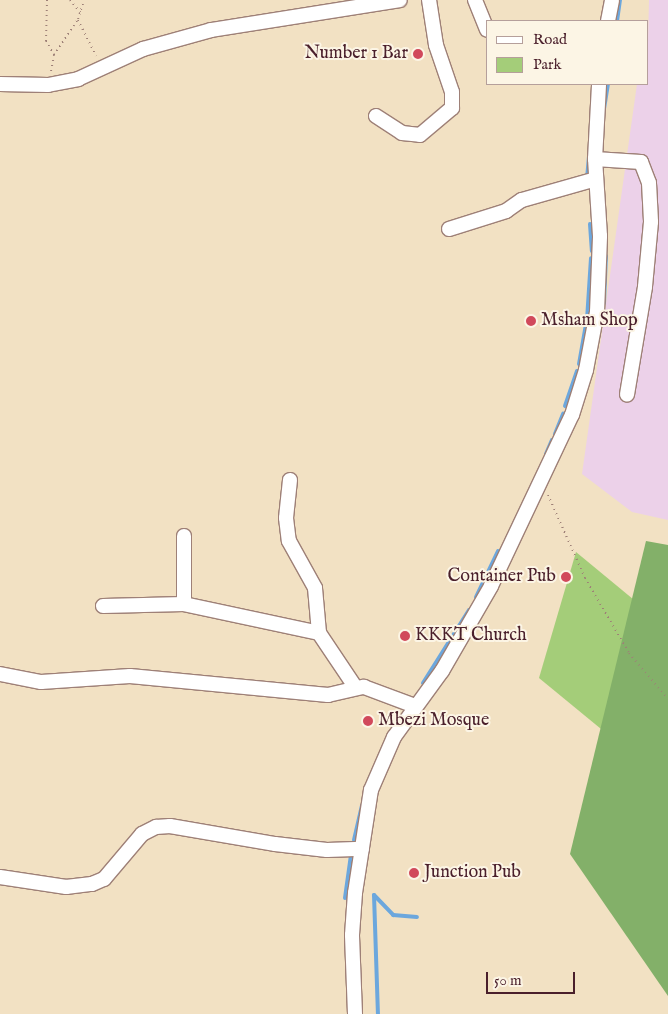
<!DOCTYPE html>
<style>
body{margin:0}
#map{position:relative;width:668px;height:1014px;overflow:hidden;background:#f2e1c3;font-family:"IM FELL English",serif}
div>[style]{position:absolute}
.built>*{inset:0;background:#ecd1e9}
.green>*{inset:0;background:#a4cd79}
.forest>*{inset:0;background:#83b069}
.stream>*{height:4px;margin:-2px;padding:0 2px;transform-origin:2px;border-radius:2px;background:#6ca7dd}
.path>*{height:2px;margin-top:-1px;transform-origin:0;background:repeating-linear-gradient(90deg,#9e8077 0 1px,transparent 0 5px)}
.roads{filter:drop-shadow(1px 0 #9e8077) drop-shadow(-1px 0 #9e8077) drop-shadow(0 1px #9e8077) drop-shadow(0 -1px #9e8077)}
.minor>*{height:14px;margin:-7px;padding:0 7px;transform-origin:7px;border-radius:7px;background:#fff}
.dots>*{width:14px;height:14px;translate:-50% -50%;box-sizing:border-box;border:2px solid #fcf5e5;border-radius:50%}
span{translate:-50% -50%;white-space:nowrap;text-align:center;line-height:1.15;-webkit-text-stroke:4px #fcf5e5;paint-order:stroke}
.poi-label{font-size:18px;color:#4a1f2b}
.right{translate:-100% -50%;text-align:right}
.left{translate:0 -50%;text-align:left}
.legend{position:absolute;left:486px;top:20px;width:162px;height:65px;box-sizing:border-box;background:#fcf5e5;border:1px solid #b59f9b;margin:0;padding:6px 9px;list-style:none;font-size:15px;color:#4a1f2b}
.legend li{display:flex;align-items:center;gap:10px;height:25px}
.legend b{width:25px;border:1px solid #b59f9b}
.scale{position:absolute;left:486px;top:972px;width:89px;height:22px;box-sizing:border-box;border:2px solid #4a1f2b;border-top:0;padding-left:6px;font-size:15px;line-height:18px;white-space:nowrap;color:#4a1f2b;-webkit-text-stroke:4px #fcf5e5;paint-order:stroke}
</style>
<div id="map">
<div class="built">
<i style="clip-path:polygon(649px 0,668px 0,668px 520px,632px 512px,582px 474px,637px 84px,647px 84px)"></i>
</div>
<div class="green">
<i style="clip-path:polygon(576px 552px,668px 628px,668px 784px,539px 678px)"></i>
</div>
<div class="forest">
<i style="clip-path:polygon(646px 541px,668px 545px,668px 996px,570px 854px)"></i>
</div>
<div class="stream">
<i style="left:617px;top:21px;width:21px;rotate:-82deg"></i>
<i style="left:604px;top:109px;width:25px;rotate:-81deg"></i>
<i style="left:587px;top:179px;width:23px;rotate:-85deg"></i>
<i style="left:590px;top:224px;width:27px;rotate:86deg"></i>
<i style="left:604px;top:303px;width:47px;rotate:-87.6deg"></i>
<i style="left:587px;top:320px;width:62px;rotate:-86.3deg"></i>
<i style="left:579px;top:364px;width:39px;rotate:-80deg"></i>
<i style="left:565px;top:406px;width:37px;rotate:-71deg"></i>
<i style="left:555px;top:434px;width:22px;rotate:-68deg"></i>
<i style="left:546px;top:454px;width:15px;rotate:-67deg"></i>
<i style="left:476px;top:597px;width:51px;rotate:-64.4deg"></i>
<i style="left:423px;top:683px;width:86px;rotate:-57.8deg"></i>
<i style="left:354px;top:840px;width:35px;rotate:-77deg"></i>
<i style="left:374px;top:895px;width:119px;rotate:88.1deg"></i>
<i style="left:374px;top:895px;width:28px;rotate:46deg"></i>
<i style="left:393px;top:915px;width:24px;rotate:5deg"></i>
<i style="left:345px;top:898px;width:43px;rotate:-82.1deg"></i>
</div>
<div class="path">
<i style="left:47px;top:0;width:41px;rotate:91.4deg"></i>
<i style="left:46px;top:41px;width:16px;rotate:60deg"></i>
<i style="left:70px;top:0;width:16px;rotate:50deg"></i>
<i style="left:78px;top:20px;width:40px;rotate:63.4deg"></i>
<i style="left:51px;top:71px;width:16px;rotate:-79deg"></i>
<i style="left:54px;top:55px;width:43px;rotate:-56.3deg"></i>
<i style="left:78px;top:19px;width:20px;rotate:-72deg"></i>
<i style="left:548px;top:495px;width:91px;rotate:66deg"></i>
<i style="left:585px;top:578px;width:87px;rotate:59.6deg"></i>
<i style="left:629px;top:653px;width:60px;rotate:49.7deg"></i>
</div>
<div class="roads">
<div class="minor">
<i style="left:475px;top:0;width:32px;rotate:68deg"></i>
<i style="left:608px;top:21px;width:21px;rotate:-79deg"></i>
<i style="left:0;top:84px;width:48px;rotate:1.2deg"></i>
<i style="left:48px;top:85px;width:31px;rotate:-11deg"></i>
<i style="left:78px;top:79px;width:72px;rotate:-24.8deg"></i>
<i style="left:143px;top:49px;width:71px;rotate:-15.6deg"></i>
<i style="left:211px;top:30px;width:191px;rotate:-9deg"></i>
<i style="left:376px;top:116px;width:31px;rotate:33deg"></i>
<i style="left:402px;top:133px;width:18px;rotate:6deg"></i>
<i style="left:420px;top:135px;width:42px;rotate:-40.2deg"></i>
<i style="left:452px;top:108px;width:16px;rotate:-90deg"></i>
<i style="left:452px;top:92px;width:50px;rotate:-108.8deg"></i>
<i style="left:436px;top:45px;width:46px;rotate:-98.8deg"></i>
<i style="left:595px;top:159px;width:46px;rotate:3.7deg"></i>
<i style="left:641px;top:162px;width:22px;rotate:69deg"></i>
<i style="left:649px;top:183px;width:39px;rotate:87deg"></i>
<i style="left:651px;top:222px;width:65px;rotate:95.3deg"></i>
<i style="left:645px;top:287px;width:109px;rotate:99.5deg"></i>
<i style="left:449px;top:229px;width:60px;rotate:-17.5deg"></i>
<i style="left:506px;top:211px;width:19px;rotate:-35deg"></i>
<i style="left:522px;top:200px;width:77px;rotate:-15.8deg"></i>
<i style="left:290px;top:480px;width:38px;rotate:96deg"></i>
<i style="left:286px;top:518px;width:23px;rotate:83deg"></i>
<i style="left:289px;top:541px;width:54px;rotate:61deg"></i>
<i style="left:315px;top:588px;width:45px;rotate:84.9deg"></i>
<i style="left:319px;top:633px;width:66px;rotate:56.1deg"></i>
<i style="left:184px;top:604px;width:68px;rotate:-90deg"></i>
<i style="left:103px;top:606px;width:81px;rotate:-1.4deg"></i>
<i style="left:184px;top:604px;width:138px;rotate:12.1deg"></i>
<i style="left:0;top:674px;width:42px;rotate:11deg"></i>
<i style="left:41px;top:682px;width:89px;rotate:-3.9deg"></i>
<i style="left:130px;top:676px;width:199px;rotate:5.5deg"></i>
<i style="left:328px;top:695px;width:37px;rotate:-13deg"></i>
<i style="left:364px;top:687px;width:54px;rotate:20.4deg"></i>
<i style="left:0;top:877px;width:67px;rotate:8.6deg"></i>
<i style="left:66px;top:887px;width:26px;rotate:-7deg"></i>
<i style="left:92px;top:884px;width:13px;rotate:-23deg"></i>
<i style="left:104px;top:879px;width:59px;rotate:-49.8deg"></i>
<i style="left:142px;top:834px;width:16px;rotate:-27deg"></i>
<i style="left:156px;top:827px;width:14px;rotate:-4deg"></i>
<i style="left:170px;top:826px;width:107px;rotate:9.7deg"></i>
<i style="left:275px;top:844px;width:52px;rotate:6.6deg"></i>
<i style="left:327px;top:850px;width:35px;rotate:-2deg"></i>
<i style="left:355px;top:1014px;width:79px;rotate:-92.2deg"></i>
<i style="left:352px;top:935px;width:42px;rotate:-85.9deg"></i>
<i style="left:355px;top:893px;width:104px;rotate:-81.2deg"></i>
<i style="left:371px;top:790px;width:58px;rotate:-66.5deg"></i>
<i style="left:394px;top:737px;width:82px;rotate:-54deg"></i>
<i style="left:442px;top:671px;width:98px;rotate:-60deg"></i>
<i style="left:491px;top:586px;width:189px;rotate:-64.7deg"></i>
<i style="left:572px;top:415px;width:47px;rotate:-72.7deg"></i>
<i style="left:586px;top:370px;width:59px;rotate:-79.3deg"></i>
<i style="left:597px;top:312px;width:76px;rotate:-87.7deg"></i>
<i style="left:600px;top:236px;width:77px;rotate:-93.7deg"></i>
<i style="left:595px;top:159px;width:75px;rotate:-86.9deg"></i>
</div>
</div>
<div class="dots">
<i style="left:418px;top:54px;background:#d1495b"></i>
<i style="left:531px;top:321px;background:#d1495b"></i>
<i style="left:566px;top:577px;background:#d1495b"></i>
<i style="left:405px;top:636px;background:#d1495b"></i>
<i style="left:368px;top:721px;background:#d1495b"></i>
<i style="left:414px;top:873px;background:#d1495b"></i>
</div>
<div class="poi-label">
<span class="right" style="left:408px;top:54px">Number 1 Bar</span>
<span class="left" style="left:541px;top:321px">Msham Shop</span>
<span class="right" style="left:556px;top:577px">Container Pub</span>
<span class="left" style="left:415px;top:636px">KKKT Church</span>
<span class="left" style="left:378px;top:721px">Mbezi Mosque</span>
<span class="left" style="left:424px;top:873px">Junction Pub</span>
</div>
<ul class="legend">
<li><b style="height:6px;background:#fff"></b>Road</li>
<li><b style="height:14px;background:#a4cd79"></b>Park</li>
</ul>
<div class="scale">50 m</div>
</div>
